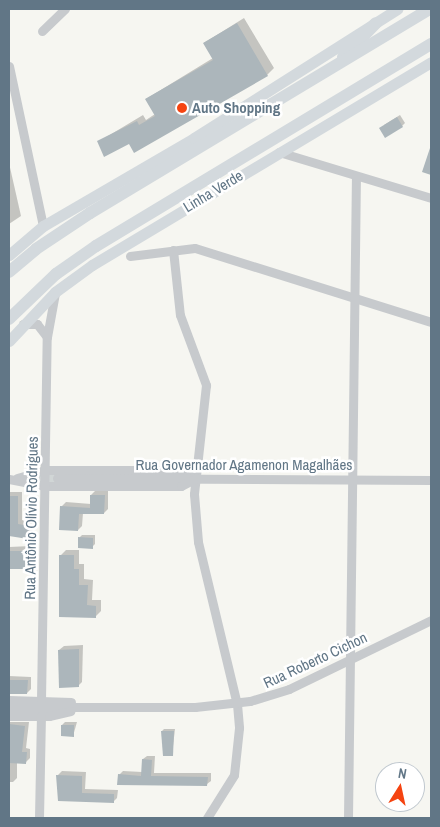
<!DOCTYPE html>
<meta charset="utf-8">
<style>
body{margin:0}
#map{position:relative;width:440px;height:827px;overflow:hidden;background:#f6f6f1;font-family:"Archivo Narrow",sans-serif}
div>[style]{position:absolute}
.shadow>*{inset:0;background:#0003}
.building>*{inset:0;background:#acb6bb}
.minor-tunnel>*{height:9px;margin-top:-4.5px;transform-origin:0;background:repeating-linear-gradient(90deg,#d1d6d6 0 9px,transparent 0 13.5px)}
.minor>*{height:9px;margin:-4.5px;padding:0 4.5px;transform-origin:4.5px;border-radius:4.5px;background:#c7cacd}
.major>*{height:11px;margin:-5.5px;padding:0 5.5px;transform-origin:5.5px;border-radius:5.5px;background:#d3d9dd}
.highway>*{height:12px;margin:-6px;padding:0 6px;transform-origin:6px;border-radius:6px;background:#d3d9dd}
.dots>*{width:14px;height:14px;translate:-50% -50%;box-sizing:border-box;border:2px solid #fff;border-radius:50%}
span{translate:-50% -50%;white-space:nowrap;text-align:center;line-height:1.15;-webkit-text-stroke:5px #fff;paint-order:stroke}
.poi-label{font-size:15px;color:#617686;font-weight:700}
.left{translate:0 -50%;text-align:left}
.street-label{font-size:15px;color:#617686}
.frame{position:absolute;inset:0;border:10px solid #617686;pointer-events:none}
.north{position:absolute;left:375px;top:762px;width:50px;height:50px;box-sizing:border-box;background:#fff;border:1px solid #c0c8cf;border-radius:50%;rotate:10deg;font-size:14px;font-weight:700;line-height:20px;text-align:center;color:#617686}
.north::after{content:'';display:block;margin:auto;width:18px;height:22px;background:#f54411;clip-path:polygon(50% 0,100% 100%,50% 72%,0 100%)}
</style>
<div id="map">
<div class="shadow">
<i style="clip-path:polygon(244px 18px,274px 68px,267px 75px,135px 151px,129px 143px,98px 142px,143px 115px,146px 120px,155px 114px,146px 99px,213px 58px,204px 43px)"></i>
<i style="clip-path:polygon(400px 115px,405px 123px,402px 126px,384px 125px)"></i>
<i style="clip-path:polygon(9px 163px,21px 216px,9px 224px)"></i>
<i style="clip-path:polygon(95px 491px,108px 491px,108px 509px,104px 513px,83px 513px,82px 526px,78px 530px,61px 507px,66px 502px,91px 504px,91px 495px)"></i>
<i style="clip-path:polygon(9px 492px,22px 492px,22px 520px,34px 522px,32px 533px,27px 538px,9px 534px)"></i>
<i style="clip-path:polygon(82px 535px,95px 535px,95px 544px,92px 547px,79px 538px)"></i>
<i style="clip-path:polygon(31px 546px,31px 562px,27px 567px,10px 568px,9px 587px,9px 547px)"></i>
<i style="clip-path:polygon(66px 550px,79px 550px,79px 564px,84px 564px,84px 579px,93px 580px,92px 600px,101px 600px,101px 611px,95px 617px,60px 616px,60px 556px)"></i>
<i style="clip-path:polygon(83px 645px,82px 682px,78px 686px,59px 650px,64px 646px)"></i>
<i style="clip-path:polygon(9px 676px,31px 677px,31px 689px,27px 693px,9px 692px)"></i>
<i style="clip-path:polygon(9px 722px,29px 722px,26px 748px,30px 749px,30px 758px,26px 762px,17px 762px,17px 778px,13px 782px,9px 782px)"></i>
<i style="clip-path:polygon(65px 722px,77px 722px,73px 736px,62px 725px)"></i>
<i style="clip-path:polygon(164px 729px,175px 729px,172px 755px,162px 731px)"></i>
<i style="clip-path:polygon(147px 756px,155px 756px,154px 773px,211px 773px,211px 781px,207px 784px,119px 775px,123px 771px,142px 772px,143px 759px)"></i>
<i style="clip-path:polygon(62px 771px,86px 772px,85px 789px,118px 790px,117px 798px,113px 802px,59px 800px,58px 775px)"></i>
</div>
<div class="building">
<i style="clip-path:polygon(237px 23px,268px 76px,134px 153px,129px 144px,104px 157px,97px 141px,137px 121px,139px 125px,155px 116px,145px 99px,213px 60px,203px 43px)"></i>
<i style="clip-path:polygon(397px 117px,403px 127px,385px 138px,379px 128px)"></i>
<i style="clip-path:polygon(430px 148px,431px 148px,431px 175px,422px 172px)"></i>
<i style="clip-path:polygon(90px 495px,105px 495px,104px 514px,79px 514px,78px 531px,59px 530px,60px 506px,90px 508px)"></i>
<i style="clip-path:polygon(9px 496px,18px 496px,18px 524px,30px 526px,28px 539px,9px 536px)"></i>
<i style="clip-path:polygon(78px 537px,93px 538px,93px 549px,78px 548px)"></i>
<i style="clip-path:polygon(9px 551px,27px 551px,27px 569px,9px 569px)"></i>
<i style="clip-path:polygon(59px 555px,74px 555px,74px 569px,79px 569px,79px 585px,88px 585px,87px 605px,96px 606px,96px 618px,59px 617px)"></i>
<i style="clip-path:polygon(79px 649px,79px 687px,59px 688px,58px 650px)"></i>
<i style="clip-path:polygon(9px 680px,28px 680px,27px 694px,9px 694px)"></i>
<i style="clip-path:polygon(9px 724px,25px 726px,22px 752px,27px 752px,26px 764px,9px 763px)"></i>
<i style="clip-path:polygon(61px 725px,74px 725px,74px 737px,61px 736px)"></i>
<i style="clip-path:polygon(161px 731px,174px 731px,173px 756px,163px 756px)"></i>
<i style="clip-path:polygon(142px 759px,152px 760px,151px 776px,208px 777px,207px 786px,117px 785px,118px 774px,141px 776px)"></i>
<i style="clip-path:polygon(56px 775px,82px 776px,82px 793px,114px 794px,114px 803px,58px 801px)"></i>
</div>
<div class="minor-tunnel">
<i style="left:19px;top:479px;width:38px;rotate:-2deg"></i>
</div>
<div class="minor">
<i style="left:42px;top:31px;width:32px;rotate:-44deg"></i>
<i style="left:9px;top:66px;width:164px;rotate:78deg"></i>
<i style="left:279px;top:152px;width:159px;rotate:16.8deg"></i>
<i style="left:173px;top:250px;width:65px;rotate:83.9deg"></i>
<i style="left:180px;top:315px;width:75px;rotate:69.6deg"></i>
<i style="left:206px;top:385px;width:110px;rotate:96.3deg"></i>
<i style="left:194px;top:494px;width:48px;rotate:85.2deg"></i>
<i style="left:198px;top:542px;width:167px;rotate:76.5deg"></i>
<i style="left:237px;top:704px;width:24px;rotate:85deg"></i>
<i style="left:239px;top:728px;width:47px;rotate:96.1deg"></i>
<i style="left:234px;top:775px;width:51px;rotate:122.1deg"></i>
<i style="left:130px;top:256px;width:65px;rotate:-7deg"></i>
<i style="left:195px;top:248px;width:247px;rotate:17.4deg"></i>
<i style="left:23px;top:324px;width:14px"></i>
<i style="left:37px;top:324px;width:16px;rotate:52deg"></i>
<i style="left:17px;top:478px;width:29px;rotate:-16deg"></i>
<i style="left:45px;top:470px;width:139px"></i>
<i style="left:184px;top:470px;width:14px;rotate:36deg"></i>
<i style="left:57px;top:478px;width:374px;rotate:0.3deg"></i>
<i style="left:9px;top:479px;width:37px;rotate:11deg"></i>
<i style="left:45px;top:486px;width:136px"></i>
<i style="left:181px;top:486px;width:13px;rotate:-27deg"></i>
<i style="left:9px;top:700px;width:62px;rotate:1.8deg"></i>
<i style="left:41px;top:700px;width:363px;rotate:-89.1deg"></i>
<i style="left:47px;top:337px;width:45px;rotate:-79.7deg"></i>
<i style="left:9px;top:707px;width:186px"></i>
<i style="left:195px;top:707px;width:55px;rotate:-6.2deg"></i>
<i style="left:250px;top:701px;width:41px;rotate:-17.1deg"></i>
<i style="left:289px;top:689px;width:158px;rotate:-25.9deg"></i>
<i style="left:9px;top:716px;width:40px"></i>
<i style="left:49px;top:716px;width:22px;rotate:-13deg"></i>
<i style="left:39px;top:818px;width:102px;rotate:-88.9deg"></i>
<i style="left:348px;top:818px;width:642px;rotate:-89.29deg"></i>
</div>
<div class="major">
<i style="left:9px;top:255px;width:45px;rotate:-40.5deg"></i>
<i style="left:43px;top:226px;width:175px;rotate:-30.2deg"></i>
<i style="left:194px;top:138px;width:241px;rotate:-32.4deg"></i>
<i style="left:9px;top:341px;width:67px;rotate:-46.8deg"></i>
<i style="left:55px;top:292px;width:46px;rotate:-36.1deg"></i>
<i style="left:92px;top:265px;width:395px;rotate:-30.9deg"></i>
</div>
<div class="highway">
<i style="left:343px;top:57px;width:47px;rotate:-45.9deg"></i>
<i style="left:9px;top:272px;width:35px;rotate:-40deg"></i>
<i style="left:36px;top:249px;width:65px;rotate:-33.7deg"></i>
<i style="left:90px;top:213px;width:396px;rotate:-31deg"></i>
<i style="left:9px;top:319px;width:65px;rotate:-43.8deg"></i>
<i style="left:56px;top:274px;width:49px;rotate:-35deg"></i>
<i style="left:96px;top:246px;width:391px;rotate:-31.1deg"></i>
</div>
<div class="dots">
<i style="left:182px;top:108px;background:#f54411"></i>
</div>
<div class="poi-label">
<span class="left" style="left:192px;top:108px">Auto Shopping</span>
</div>
<div class="street-label">
<span style="left:213px;top:191px;rotate:-31deg">Linha Verde</span>
<span style="left:244px;top:465px">Rua Governador Agamenon Magalhães</span>
<span style="left:31px;top:518px;rotate:-89deg">Rua Antônio Olívio Rodrigues</span>
<span style="left:315px;top:660px;rotate:-25deg">Rua Roberto Cichon</span>
</div>
<div class="frame"></div>
<div class="north">N</div>
</div>
